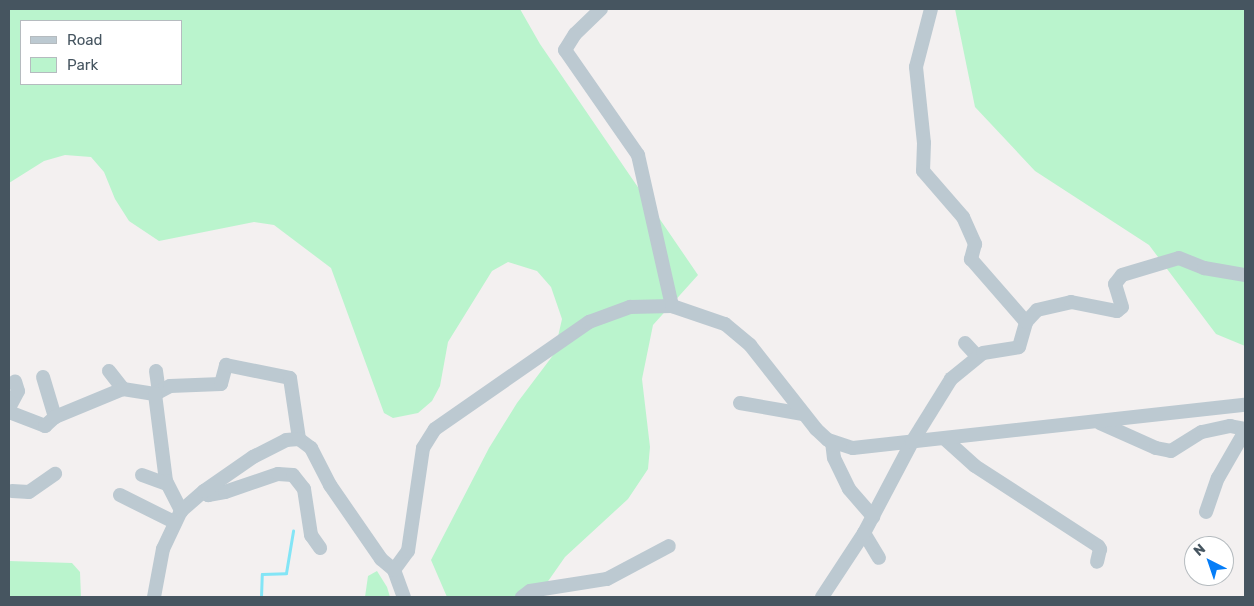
<!DOCTYPE html>
<style>
body{margin:0}
#map{position:relative;width:1254px;height:606px;overflow:hidden;background:#f3f0f0;font-family:Rubik,sans-serif}
div>[style]{position:absolute}
.green>*{inset:0;background:#baf4cd}
.stream>*{height:3px;margin:-1.5px;padding:0 1.5px;transform-origin:1.5px;border-radius:1.5px;background:#83e5f6}
.minor>*{height:14px;margin:-7px;padding:0 7px;transform-origin:7px;border-radius:7px;background:#bcc9d1}
span{translate:-50% -50%;white-space:nowrap;text-align:center;line-height:1.15;-webkit-text-stroke:4px #fff;paint-order:stroke}
.frame{position:absolute;inset:0;border:10px solid #465560;pointer-events:none}
.legend{position:absolute;left:20px;top:20px;width:162px;height:65px;box-sizing:border-box;background:#fff;border:1px solid #b5bbbf;margin:0;padding:6px 9px;list-style:none;font-size:15px;color:#465560}
.legend li{display:flex;align-items:center;gap:10px;height:25px}
.legend b{width:25px;border:1px solid #b5bbbf}
.north{position:absolute;left:1184px;top:536px;width:50px;height:50px;box-sizing:border-box;background:#fff;border:1px solid #b5bbbf;border-radius:50%;rotate:319deg;font-size:14px;font-weight:700;line-height:20px;text-align:center;color:#465560}
.north::after{content:'';display:block;margin:auto;width:18px;height:22px;background:#057df7;clip-path:polygon(50% 0,100% 100%,50% 72%,0 100%)}
</style>
<div id="map">
<div class="green">
<i style="clip-path:polygon(evenodd,9px 9px,520px 9px,540px 44px,698px 275px,653px 325px,642px 379px,650px 447px,648px 469px,628px 499px,565px 557px,537px 597px,447px 597px,431px 560px,489px 448px,517px 403px,554px 354px,562px 319px,551px 287px,537px 271px,508px 262px,492px 271px,448px 342px,440px 386px,432px 401px,418px 413px,393px 418px,384px 413px,331px 268px,274px 225px,254px 222px,159px 241px,129px 221px,115px 199px,104px 172px,91px 157px,65px 155px,44px 161px,9px 183px,9px 9px,21px 21px,181px 21px,181px 84px,21px 84px,21px 21px)"></i>
<i style="clip-path:polygon(955px 9px,1245px 9px,1245px 346px,1216px 334px,1149px 245px,1035px 171px,975px 107px)"></i>
<i style="clip-path:polygon(9px 561px,72px 563px,80px 572px,81px 597px,9px 597px)"></i>
<i style="clip-path:polygon(377px 571px,387px 587px,390px 597px,365px 597px,368px 576px)"></i>
</div>
<div class="stream">
<i style="left:261px;top:597px;width:23px;rotate:-88deg"></i>
<i style="left:262px;top:574px;width:24px;rotate:-2deg"></i>
<i style="left:286px;top:573px;width:43px;rotate:-80.5deg"></i>
</div>
<div class="minor">
<i style="left:601px;top:9px;width:36px;rotate:136deg"></i>
<i style="left:575px;top:34px;width:19px;rotate:122deg"></i>
<i style="left:565px;top:50px;width:128px;rotate:55.2deg"></i>
<i style="left:638px;top:155px;width:155px;rotate:77.3deg"></i>
<i style="left:931px;top:9px;width:60px;rotate:104.5deg"></i>
<i style="left:916px;top:67px;width:76px;rotate:84deg"></i>
<i style="left:924px;top:143px;width:28px;rotate:92deg"></i>
<i style="left:923px;top:171px;width:61px;rotate:49deg"></i>
<i style="left:963px;top:217px;width:30px;rotate:66deg"></i>
<i style="left:975px;top:244px;width:16px;rotate:105deg"></i>
<i style="left:971px;top:259px;width:84px;rotate:48.9deg"></i>
<i style="left:965px;top:343px;width:18px;rotate:47deg"></i>
<i style="left:109px;top:371px;width:23px;rotate:52deg"></i>
<i style="left:156px;top:371px;width:21px;rotate:82deg"></i>
<i style="left:43px;top:377px;width:42px;rotate:73.3deg"></i>
<i style="left:155px;top:394px;width:17px;rotate:-28deg"></i>
<i style="left:170px;top:386px;width:51px;rotate:-2.2deg"></i>
<i style="left:221px;top:384px;width:20px;rotate:-75deg"></i>
<i style="left:226px;top:365px;width:65px;rotate:11.5deg"></i>
<i style="left:290px;top:378px;width:62px;rotate:81.6deg"></i>
<i style="left:740px;top:403px;width:64px;rotate:9.9deg"></i>
<i style="left:9px;top:408px;width:19px;rotate:-62deg"></i>
<i style="left:18px;top:391px;width:10px;rotate:-107deg"></i>
<i style="left:9px;top:412px;width:39px;rotate:21deg"></i>
<i style="left:45px;top:426px;width:13px;rotate:-42deg"></i>
<i style="left:55px;top:417px;width:74px;rotate:-22.4deg"></i>
<i style="left:123px;top:389px;width:32px;rotate:9deg"></i>
<i style="left:155px;top:394px;width:88px;rotate:82.8deg"></i>
<i style="left:166px;top:481px;width:34px;rotate:63deg"></i>
<i style="left:1100px;top:423px;width:61px;rotate:24.1deg"></i>
<i style="left:1156px;top:448px;width:15px;rotate:11deg"></i>
<i style="left:1171px;top:451px;width:36px;rotate:-32deg"></i>
<i style="left:1202px;top:432px;width:29px;rotate:-12deg"></i>
<i style="left:1230px;top:426px;width:15px;rotate:11deg"></i>
<i style="left:945px;top:439px;width:40px;rotate:42deg"></i>
<i style="left:975px;top:466px;width:147px;rotate:33deg"></i>
<i style="left:1098px;top:546px;width:4px;rotate:56deg"></i>
<i style="left:1100px;top:549px;width:13px;rotate:103deg"></i>
<i style="left:832px;top:442px;width:16px;rotate:83deg"></i>
<i style="left:834px;top:458px;width:34px;rotate:64deg"></i>
<i style="left:849px;top:489px;width:37px;rotate:49deg"></i>
<i style="left:142px;top:475px;width:27px;rotate:20deg"></i>
<i style="left:12px;top:491px;width:17px;rotate:3deg"></i>
<i style="left:29px;top:492px;width:32px;rotate:-35deg"></i>
<i style="left:204px;top:491px;width:6px;rotate:45deg"></i>
<i style="left:208px;top:495px;width:17px;rotate:-10deg"></i>
<i style="left:225px;top:492px;width:56px;rotate:-18.8deg"></i>
<i style="left:278px;top:474px;width:15px;rotate:4deg"></i>
<i style="left:293px;top:475px;width:18px;rotate:52deg"></i>
<i style="left:304px;top:489px;width:47px;rotate:81.3deg"></i>
<i style="left:311px;top:535px;width:16px;rotate:55deg"></i>
<i style="left:120px;top:495px;width:60px;rotate:26.6deg"></i>
<i style="left:1206px;top:512px;width:36px;rotate:-71deg"></i>
<i style="left:1218px;top:478px;width:54px;rotate:-60.1deg"></i>
<i style="left:864px;top:533px;width:29px;rotate:59deg"></i>
<i style="left:394px;top:570px;width:29px;rotate:70deg"></i>
<i style="left:154px;top:597px;width:49px;rotate:-79.4deg"></i>
<i style="left:163px;top:549px;width:42px;rotate:-64.7deg"></i>
<i style="left:181px;top:511px;width:30px;rotate:-41deg"></i>
<i style="left:204px;top:491px;width:60px;rotate:-34.8deg"></i>
<i style="left:253px;top:457px;width:37px;rotate:-27deg"></i>
<i style="left:286px;top:440px;width:13px;rotate:-4deg"></i>
<i style="left:299px;top:439px;width:15px;rotate:37deg"></i>
<i style="left:311px;top:448px;width:42px;rotate:62.8deg"></i>
<i style="left:330px;top:485px;width:90px;rotate:55.4deg"></i>
<i style="left:381px;top:559px;width:17px;rotate:40deg"></i>
<i style="left:394px;top:570px;width:24px;rotate:-54deg"></i>
<i style="left:408px;top:551px;width:104px;rotate:-81.7deg"></i>
<i style="left:423px;top:448px;width:22px;rotate:-58deg"></i>
<i style="left:435px;top:429px;width:188px;rotate:-34.8deg"></i>
<i style="left:589px;top:322px;width:44px;rotate:-20.1deg"></i>
<i style="left:630px;top:307px;width:42px;rotate:-1.4deg"></i>
<i style="left:672px;top:306px;width:56px;rotate:18.8deg"></i>
<i style="left:725px;top:324px;width:33px;rotate:40deg"></i>
<i style="left:750px;top:345px;width:107px;rotate:51.8deg"></i>
<i style="left:816px;top:429px;width:16px;rotate:43deg"></i>
<i style="left:828px;top:440px;width:26px;rotate:18deg"></i>
<i style="left:853px;top:448px;width:394px;rotate:-6.3deg"></i>
<i style="left:522px;top:597px;width:10px;rotate:-37deg"></i>
<i style="left:530px;top:591px;width:78px;rotate:-8.9deg"></i>
<i style="left:607px;top:579px;width:70px;rotate:-28deg"></i>
<i style="left:822px;top:597px;width:77px;rotate:-56.7deg"></i>
<i style="left:864px;top:533px;width:103px;rotate:-62.2deg"></i>
<i style="left:912px;top:442px;width:74px;rotate:-58.2deg"></i>
<i style="left:951px;top:379px;width:41px;rotate:-39.1deg"></i>
<i style="left:983px;top:353px;width:36px;rotate:-9deg"></i>
<i style="left:1019px;top:347px;width:26px;rotate:-74deg"></i>
<i style="left:1026px;top:322px;width:16px;rotate:-47deg"></i>
<i style="left:1037px;top:310px;width:35px;rotate:-13deg"></i>
<i style="left:1071px;top:302px;width:47px;rotate:11.1deg"></i>
<i style="left:1117px;top:311px;width:6px;rotate:-39deg"></i>
<i style="left:1122px;top:307px;width:24px;rotate:-107deg"></i>
<i style="left:1115px;top:284px;width:11px;rotate:-52deg"></i>
<i style="left:1122px;top:275px;width:59px;rotate:-16.6deg"></i>
<i style="left:1179px;top:258px;width:27px;rotate:22deg"></i>
<i style="left:1204px;top:268px;width:42px;rotate:9.7deg"></i>
</div>
<div class="frame"></div>
<ul class="legend">
<li><b style="height:6px;background:#bcc9d1"></b>Road</li>
<li><b style="height:14px;background:#baf4cd"></b>Park</li>
</ul>
<div class="north">N</div>
</div>
